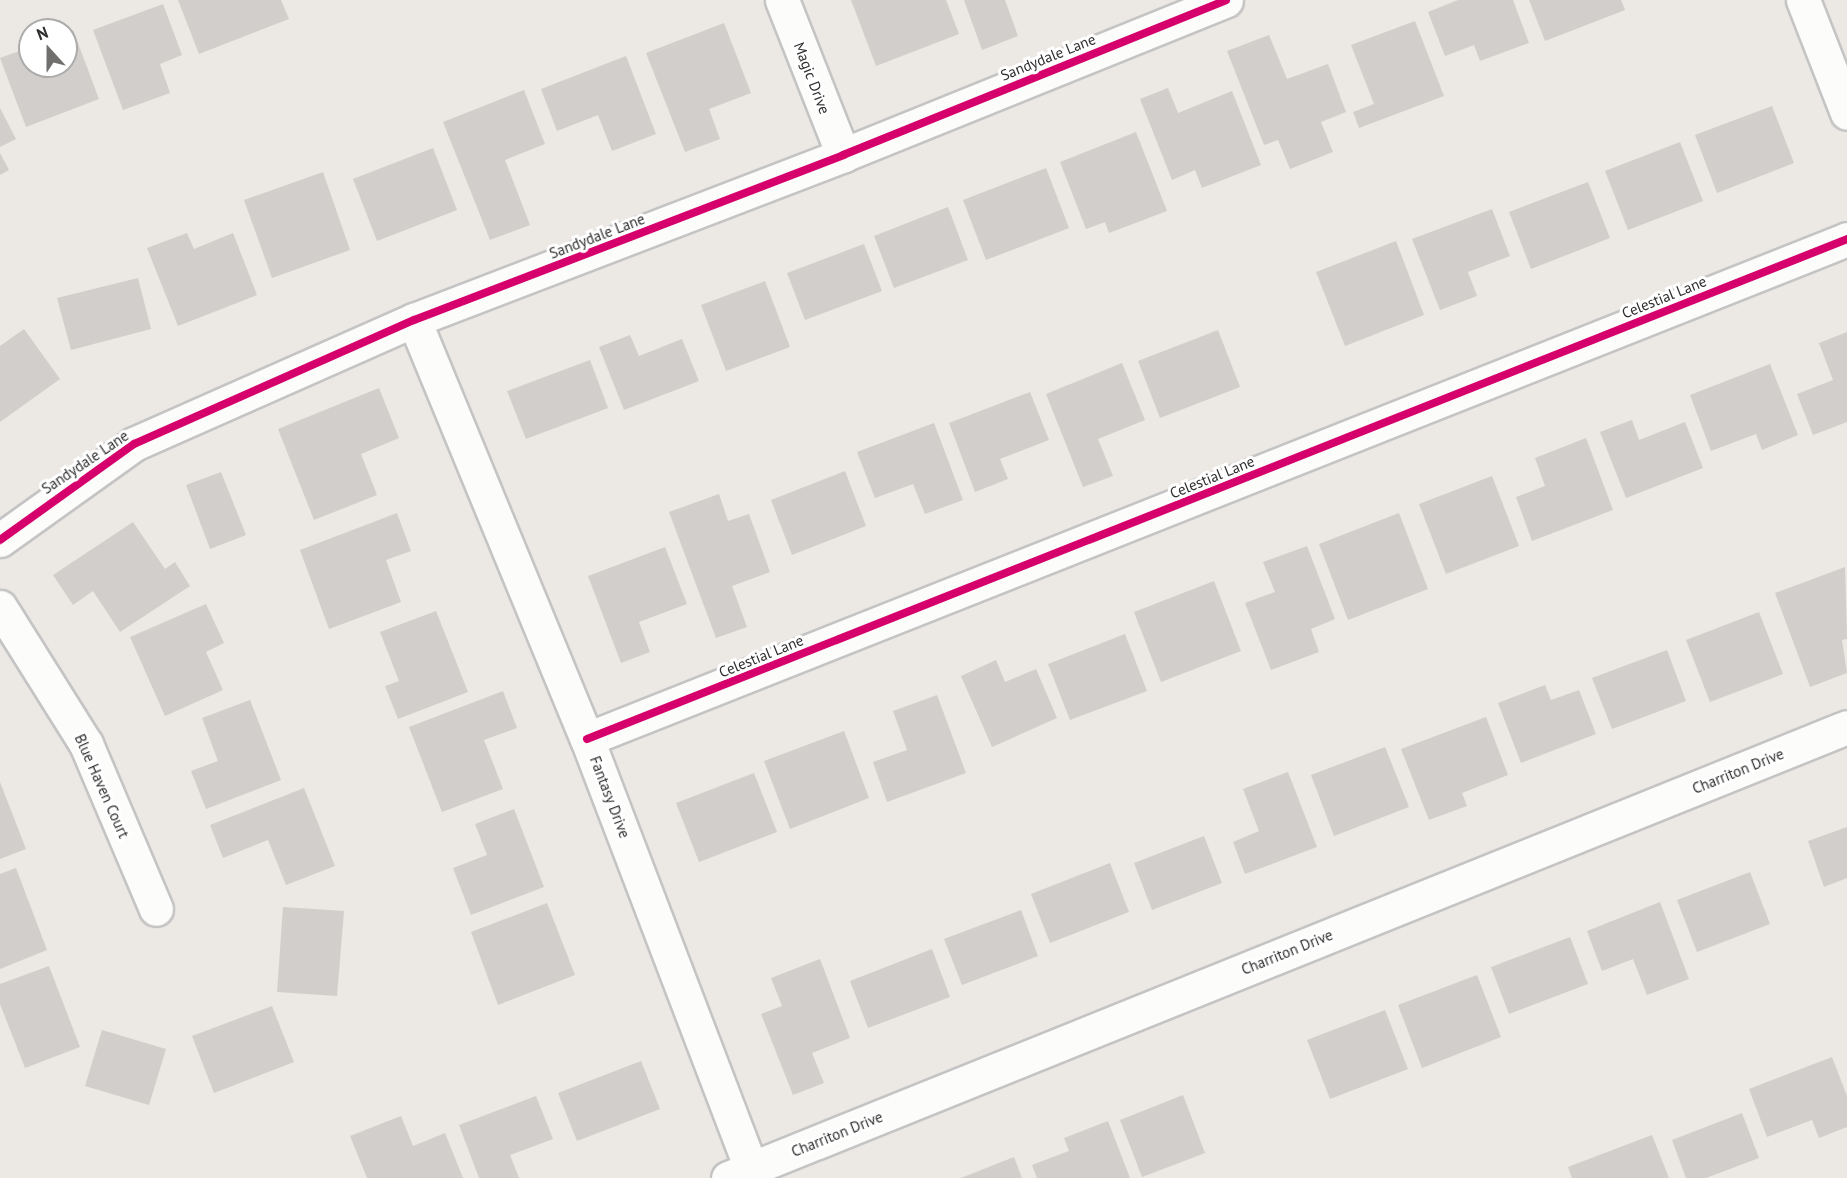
<!DOCTYPE html>
<style>
body{margin:0}
#map{position:relative;width:1847px;height:1178px;overflow:hidden;background:#ece8e4;font-family:"PT Sans",sans-serif}
div>[style]{position:absolute}
.building>*{inset:0;background:#d1cecb}
.roads{filter:drop-shadow(2px 0 #c5c4c5) drop-shadow(-2px 0 #c5c4c5) drop-shadow(0 2px #c5c4c5) drop-shadow(0 -2px #c5c4c5)}
.street>*{height:33px;margin:-16.5px;padding:0 16.5px;transform-origin:16.5px;border-radius:16.5px;background:#fcfcfb}
.cycleway>*{height:8px;margin:-4px;padding:0 4px;transform-origin:4px;border-radius:4px;background:#d6006c}
span{translate:-50% -50%;white-space:nowrap;text-align:center;line-height:1.15;-webkit-text-stroke:6px #fff;paint-order:stroke}
.street-label{font-size:15px;color:#2e2e2e}
.north{position:absolute;left:18px;top:18px;width:60px;height:60px;box-sizing:border-box;background:#fff;border:2px solid #ababab;border-radius:50%;rotate:339deg;font-size:16px;font-weight:700;line-height:24px;text-align:center;color:#2e2e2e}
.north::after{content:'';display:block;margin:auto;width:21px;height:27px;background:#706f6e;clip-path:polygon(50% 0,100% 100%,50% 72%,0 100%)}
</style>
<div id="map">
<div class="building">
<i style="clip-path:polygon(178px 0,281px 0,289px 19px,199px 54px)"></i>
<i style="clip-path:polygon(851px 0,946px 0,959px 34px,876px 66px)"></i>
<i style="clip-path:polygon(964px 0,1005px 0,1018px 36px,982px 50px)"></i>
<i style="clip-path:polygon(1458px 0,1513px 0,1529px 43px,1480px 61px,1474px 45px,1445px 56px,1428px 12px)"></i>
<i style="clip-path:polygon(1529px 0,1621px 0,1625px 10px,1545px 41px)"></i>
<i style="clip-path:polygon(163px 4px,182px 55px,160px 64px,170px 93px,123px 110px,93px 30px)"></i>
<i style="clip-path:polygon(1415px 21px,1444px 96px,1359px 128px,1353px 112px,1374px 104px,1351px 45px)"></i>
<i style="clip-path:polygon(724px 23px,751px 93px,709px 109px,720px 139px,685px 152px,646px 53px)"></i>
<i style="clip-path:polygon(73px 30px,99px 99px,26px 127px,0 58px,30px 47px,30px 66px,66px 66px,66px 33px)"></i>
<i style="clip-path:polygon(1269px 35px,1287px 79px,1328px 64px,1346px 112px,1321px 122px,1333px 152px,1290px 169px,1278px 140px,1264px 145px,1227px 51px)"></i>
<i style="clip-path:polygon(626px 56px,656px 134px,612px 151px,598px 115px,557px 131px,541px 89px)"></i>
<i style="clip-path:polygon(1168px 88px,1178px 113px,1232px 91px,1261px 165px,1202px 188px,1195px 170px,1172px 180px,1140px 99px)"></i>
<i style="clip-path:polygon(524px 90px,545px 144px,505px 160px,530px 225px,490px 240px,443px 122px)"></i>
<i style="clip-path:polygon(1772px 106px,1794px 163px,1717px 193px,1695px 135px)"></i>
<i style="clip-path:polygon(0 108px,16px 139px,0 147px)"></i>
<i style="clip-path:polygon(1136px 132px,1167px 211px,1109px 233px,1105px 222px,1086px 229px,1060px 162px)"></i>
<i style="clip-path:polygon(1680px 142px,1703px 201px,1628px 230px,1605px 171px)"></i>
<i style="clip-path:polygon(433px 148px,457px 210px,377px 241px,353px 179px)"></i>
<i style="clip-path:polygon(0 153px,9px 170px,0 175px)"></i>
<i style="clip-path:polygon(1046px 168px,1069px 228px,986px 260px,963px 200px)"></i>
<i style="clip-path:polygon(323px 172px,350px 250px,272px 278px,244px 200px)"></i>
<i style="clip-path:polygon(1588px 182px,1610px 238px,1531px 269px,1509px 212px)"></i>
<i style="clip-path:polygon(948px 207px,968px 260px,894px 288px,874px 236px)"></i>
<i style="clip-path:polygon(1492px 209px,1510px 256px,1468px 272px,1477px 296px,1440px 310px,1412px 239px)"></i>
<i style="clip-path:polygon(187px 233px,194px 249px,233px 233px,257px 295px,178px 326px,147px 248px)"></i>
<i style="clip-path:polygon(1396px 241px,1424px 315px,1345px 346px,1316px 272px)"></i>
<i style="clip-path:polygon(864px 244px,882px 291px,805px 320px,787px 273px)"></i>
<i style="clip-path:polygon(138px 278px,151px 329px,71px 350px,57px 298px)"></i>
<i style="clip-path:polygon(765px 281px,790px 347px,726px 371px,701px 305px)"></i>
<i style="clip-path:polygon(24px 329px,60px 379px,0 422px,0 346px)"></i>
<i style="clip-path:polygon(1218px 330px,1240px 387px,1160px 418px,1138px 361px)"></i>
<i style="clip-path:polygon(1847px 332px,1847px 422px,1813px 435px,1797px 394px,1833px 380px,1819px 343px)"></i>
<i style="clip-path:polygon(630px 335px,639px 356px,682px 339px,699px 381px,624px 410px,599px 347px)"></i>
<i style="clip-path:polygon(590px 360px,608px 408px,526px 439px,507px 391px)"></i>
<i style="clip-path:polygon(1122px 363px,1145px 420px,1098px 439px,1113px 476px,1083px 487px,1046px 394px)"></i>
<i style="clip-path:polygon(1770px 364px,1798px 435px,1762px 450px,1756px 434px,1711px 451px,1690px 395px)"></i>
<i style="clip-path:polygon(379px 388px,399px 438px,361px 454px,377px 495px,314px 520px,278px 429px)"></i>
<i style="clip-path:polygon(1030px 392px,1049px 440px,1000px 459px,1008px 479px,975px 492px,949px 423px)"></i>
<i style="clip-path:polygon(1632px 420px,1639px 440px,1685px 422px,1703px 468px,1626px 498px,1600px 432px)"></i>
<i style="clip-path:polygon(934px 423px,963px 500px,925px 514px,913px 484px,875px 498px,857px 452px)"></i>
<i style="clip-path:polygon(1586px 438px,1613px 510px,1532px 541px,1516px 497px,1545px 486px,1535px 458px)"></i>
<i style="clip-path:polygon(845px 471px,866px 526px,792px 555px,771px 500px)"></i>
<i style="clip-path:polygon(221px 472px,246px 535px,210px 549px,186px 485px)"></i>
<i style="clip-path:polygon(1492px 476px,1519px 546px,1446px 574px,1419px 504px)"></i>
<i style="clip-path:polygon(719px 494px,728px 521px,749px 514px,770px 572px,732px 586px,747px 627px,716px 638px,669px 512px)"></i>
<i style="clip-path:polygon(397px 513px,411px 551px,386px 560px,401px 602px,329px 629px,300px 550px)"></i>
<i style="clip-path:polygon(1399px 513px,1428px 589px,1348px 620px,1319px 544px)"></i>
<i style="clip-path:polygon(133px 522px,165px 569px,175px 562px,190px 586px,120px 632px,93px 591px,73px 605px,53px 575px)"></i>
<i style="clip-path:polygon(1307px 546px,1335px 619px,1311px 629px,1319px 652px,1271px 670px,1245px 603px,1275px 592px,1263px 562px)"></i>
<i style="clip-path:polygon(665px 547px,687px 604px,639px 622px,650px 652px,621px 663px,588px 576px)"></i>
<i style="clip-path:polygon(1845px 567px,1847px 639px,1842px 640px,1847px 673px,1810px 687px,1775px 593px)"></i>
<i style="clip-path:polygon(1214px 581px,1241px 651px,1161px 682px,1134px 612px)"></i>
<i style="clip-path:polygon(206px 604px,224px 643px,206px 652px,223px 690px,165px 716px,130px 637px)"></i>
<i style="clip-path:polygon(436px 611px,468px 692px,398px 719px,385px 686px,399px 681px,380px 632px)"></i>
<i style="clip-path:polygon(1759px 612px,1783px 674px,1710px 702px,1686px 640px)"></i>
<i style="clip-path:polygon(1125px 634px,1147px 691px,1070px 720px,1048px 664px)"></i>
<i style="clip-path:polygon(1667px 650px,1686px 701px,1612px 729px,1592px 678px)"></i>
<i style="clip-path:polygon(996px 660px,1005px 682px,1036px 669px,1057px 718px,992px 747px,961px 676px)"></i>
<i style="clip-path:polygon(1545px 685px,1551px 700px,1579px 690px,1596px 734px,1521px 763px,1498px 703px)"></i>
<i style="clip-path:polygon(503px 691px,517px 728px,484px 740px,503px 789px,442px 812px,409px 727px)"></i>
<i style="clip-path:polygon(937px 695px,966px 773px,887px 802px,873px 762px,907px 750px,893px 711px)"></i>
<i style="clip-path:polygon(250px 700px,281px 780px,206px 809px,191px 771px,218px 761px,202px 718px)"></i>
<i style="clip-path:polygon(1486px 717px,1508px 775px,1462px 793px,1467px 806px,1429px 820px,1401px 749px)"></i>
<i style="clip-path:polygon(844px 731px,869px 798px,790px 829px,764px 761px)"></i>
<i style="clip-path:polygon(1385px 747px,1409px 807px,1334px 836px,1311px 775px)"></i>
<i style="clip-path:polygon(1288px 772px,1317px 847px,1245px 874px,1233px 842px,1259px 831px,1243px 789px)"></i>
<i style="clip-path:polygon(754px 773px,777px 832px,699px 862px,676px 803px)"></i>
<i style="clip-path:polygon(0 782px,26px 849px,0 859px)"></i>
<i style="clip-path:polygon(304px 788px,335px 866px,286px 885px,268px 840px,223px 858px,210px 825px)"></i>
<i style="clip-path:polygon(514px 809px,544px 887px,471px 915px,453px 868px,487px 855px,475px 824px)"></i>
<i style="clip-path:polygon(1847px 827px,1847px 878px,1824px 887px,1808px 841px)"></i>
<i style="clip-path:polygon(1204px 836px,1222px 883px,1152px 910px,1134px 863px)"></i>
<i style="clip-path:polygon(1110px 863px,1129px 912px,1050px 943px,1031px 894px)"></i>
<i style="clip-path:polygon(16px 868px,47px 950px,0 969px,0 874px)"></i>
<i style="clip-path:polygon(1750px 872px,1770px 924px,1697px 952px,1677px 900px)"></i>
<i style="clip-path:polygon(1660px 902px,1689px 979px,1647px 995px,1633px 959px,1602px 971px,1587px 931px)"></i>
<i style="clip-path:polygon(547px 903px,575px 975px,498px 1005px,471px 932px)"></i>
<i style="clip-path:polygon(283px 907px,344px 911px,337px 996px,277px 992px)"></i>
<i style="clip-path:polygon(1021px 910px,1038px 956px,962px 985px,944px 939px)"></i>
<i style="clip-path:polygon(1570px 937px,1588px 984px,1509px 1014px,1491px 967px)"></i>
<i style="clip-path:polygon(932px 949px,950px 997px,868px 1028px,850px 981px)"></i>
<i style="clip-path:polygon(820px 959px,850px 1038px,812px 1053px,824px 1083px,793px 1095px,761px 1014px,782px 1006px,771px 978px)"></i>
<i style="clip-path:polygon(49px 966px,80px 1047px,25px 1068px,0 1004px,0 984px)"></i>
<i style="clip-path:polygon(1477px 975px,1501px 1037px,1422px 1068px,1398px 1005px)"></i>
<i style="clip-path:polygon(272px 1006px,294px 1062px,214px 1093px,192px 1036px)"></i>
<i style="clip-path:polygon(1385px 1010px,1408px 1069px,1330px 1099px,1307px 1040px)"></i>
<i style="clip-path:polygon(102px 1030px,166px 1049px,149px 1105px,85px 1086px)"></i>
<i style="clip-path:polygon(1832px 1057px,1847px 1096px,1847px 1127px,1819px 1138px,1812px 1120px,1767px 1137px,1749px 1089px)"></i>
<i style="clip-path:polygon(641px 1061px,660px 1109px,577px 1141px,558px 1093px)"></i>
<i style="clip-path:polygon(1183px 1095px,1205px 1153px,1142px 1177px,1120px 1120px)"></i>
<i style="clip-path:polygon(536px 1096px,553px 1139px,510px 1155px,519px 1178px,479px 1178px,459px 1125px)"></i>
<i style="clip-path:polygon(1742px 1113px,1759px 1158px,1706px 1178px,1686px 1178px,1672px 1140px)"></i>
<i style="clip-path:polygon(401px 1116px,413px 1146px,445px 1133px,463px 1178px,367px 1178px,350px 1136px)"></i>
<i style="clip-path:polygon(1108px 1121px,1130px 1178px,1037px 1178px,1032px 1165px,1069px 1151px,1064px 1138px)"></i>
<i style="clip-path:polygon(1652px 1135px,1669px 1178px,1572px 1178px,1568px 1167px)"></i>
<i style="clip-path:polygon(1014px 1157px,1022px 1178px,961px 1178px)"></i>
</div>
<div class="roads">
<div class="street">
<i style="left:782px;top:0;width:167px;rotate:68.5deg"></i>
<i style="left:1803px;top:0;width:121px;rotate:68.7deg"></i>
<i style="left:414px;top:320px;width:453px;rotate:67.6deg"></i>
<i style="left:587px;top:739px;width:470px;rotate:69.1deg"></i>
<i style="left:0;top:540px;width:165px;rotate:-35.6deg"></i>
<i style="left:134px;top:444px;width:306px;rotate:-23.9deg"></i>
<i style="left:414px;top:320px;width:460px;rotate:-21deg"></i>
<i style="left:843px;top:155px;width:413px;rotate:-22deg"></i>
<i style="left:0;top:607px;width:162px;rotate:57.9deg"></i>
<i style="left:86px;top:744px;width:179px;rotate:67deg"></i>
<i style="left:587px;top:739px;width:1356px;rotate:-21.64deg"></i>
<i style="left:728px;top:1178px;width:1206px;rotate:-21.95deg"></i>
</div>
</div>
<div class="cycleway">
<i style="left:0;top:540px;width:165px;rotate:-35.6deg"></i>
<i style="left:134px;top:444px;width:306px;rotate:-23.9deg"></i>
<i style="left:414px;top:320px;width:460px;rotate:-21deg"></i>
<i style="left:843px;top:155px;width:413px;rotate:-22deg"></i>
<i style="left:587px;top:739px;width:1356px;rotate:-21.64deg"></i>
</div>
<div class="street-label">
<span style="left:1048px;top:57px;rotate:-22deg">Sandydale Lane</span>
<span style="left:812px;top:78px;rotate:69deg">Magic Drive</span>
<span style="left:597px;top:236px;rotate:-21deg">Sandydale Lane</span>
<span style="left:1664px;top:297px;rotate:-22deg">Celestial Lane</span>
<span style="left:85px;top:462px;rotate:-34deg">Sandydale Lane</span>
<span style="left:1212px;top:477px;rotate:-22deg">Celestial Lane</span>
<span style="left:761px;top:656px;rotate:-22deg">Celestial Lane</span>
<span style="left:1738px;top:771px;rotate:-22deg">Charriton Drive</span>
<span style="left:102px;top:786px;rotate:66deg">Blue Haven Court</span>
<span style="left:610px;top:797px;rotate:69deg">Fantasy Drive</span>
<span style="left:1287px;top:952px;rotate:-22deg">Charriton Drive</span>
<span style="left:837px;top:1134px;rotate:-22deg">Charriton Drive</span>
</div>
<div class="north">N</div>
</div>
